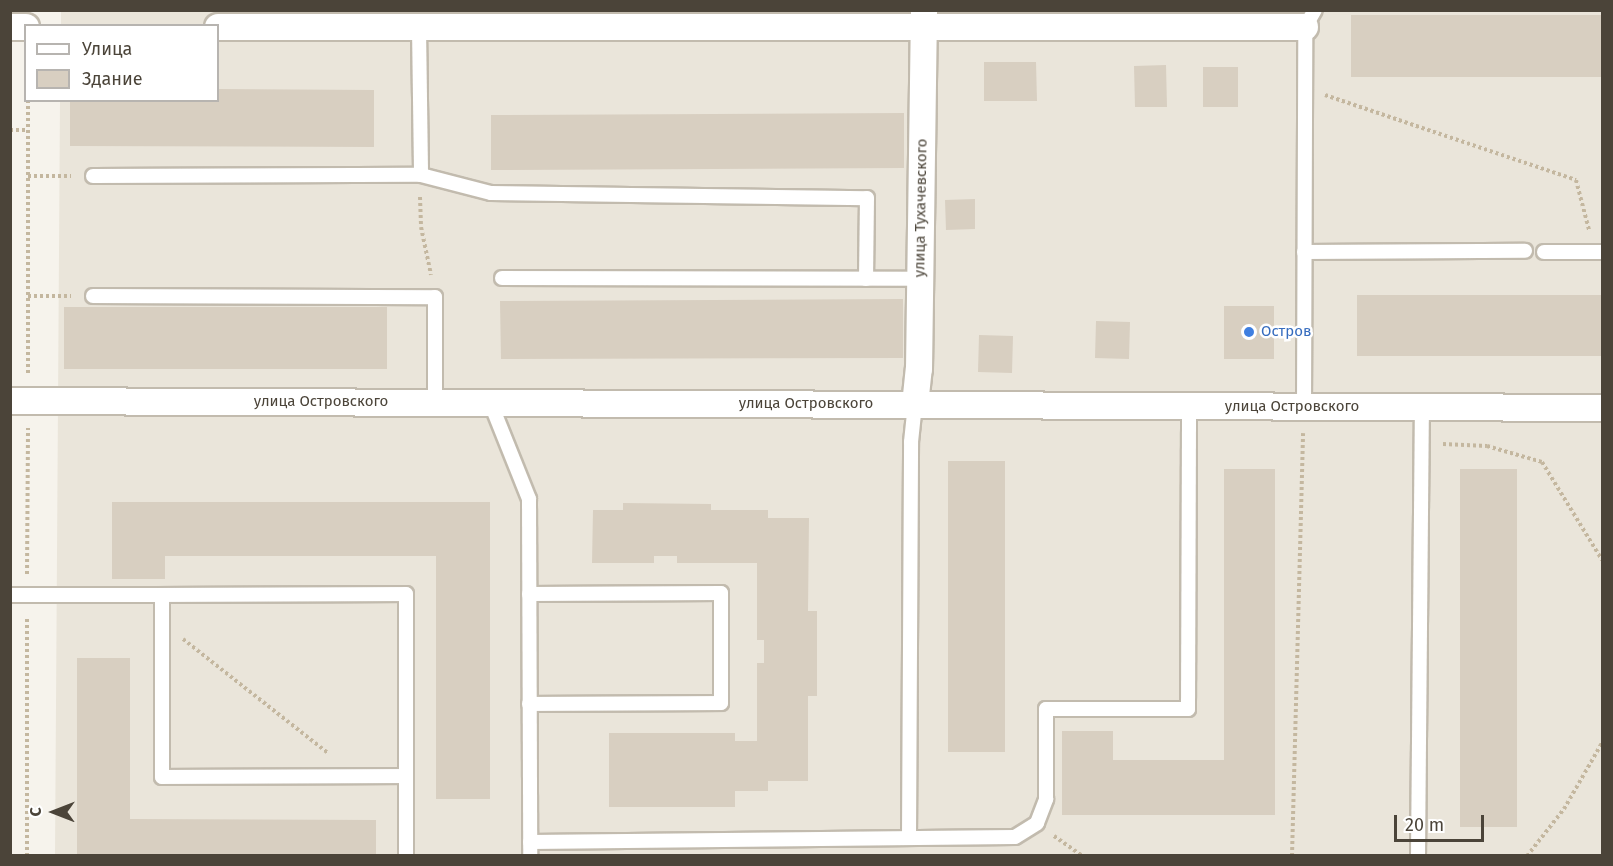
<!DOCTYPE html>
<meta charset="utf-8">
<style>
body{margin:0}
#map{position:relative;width:1613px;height:866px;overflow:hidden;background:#f6f3ec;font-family:"Fira Sans",sans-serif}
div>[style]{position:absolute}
.residential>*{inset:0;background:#eae5da}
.building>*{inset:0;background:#d8cfc1}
.path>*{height:4px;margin-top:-2px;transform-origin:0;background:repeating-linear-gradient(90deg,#c4b79f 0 3px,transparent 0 6px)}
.roads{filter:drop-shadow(2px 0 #c2bbae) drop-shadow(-2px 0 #c2bbae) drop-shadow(0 2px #c2bbae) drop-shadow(0 -2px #c2bbae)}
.service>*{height:14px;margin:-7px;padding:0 7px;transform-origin:7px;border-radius:7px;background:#fff}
.minor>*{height:26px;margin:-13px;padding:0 13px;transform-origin:13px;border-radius:13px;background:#fff}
.dots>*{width:16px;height:16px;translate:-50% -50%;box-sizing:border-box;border:3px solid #fff;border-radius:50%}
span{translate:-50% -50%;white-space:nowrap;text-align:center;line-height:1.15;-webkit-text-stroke:5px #fff;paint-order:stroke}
.street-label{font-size:15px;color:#4b4439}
.shop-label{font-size:15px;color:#366cbe}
.left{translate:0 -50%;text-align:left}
.frame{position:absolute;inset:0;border:12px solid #4b4439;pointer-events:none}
.legend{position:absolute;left:24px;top:24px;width:195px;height:78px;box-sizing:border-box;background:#fff;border:2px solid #b7b4b0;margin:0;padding:8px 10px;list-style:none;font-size:18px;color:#4b4439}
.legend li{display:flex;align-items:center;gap:12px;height:30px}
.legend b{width:30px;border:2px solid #b7b4b0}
.north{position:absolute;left:24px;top:782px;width:60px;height:60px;-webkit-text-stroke:4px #fff;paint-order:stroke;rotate:270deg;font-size:16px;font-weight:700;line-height:24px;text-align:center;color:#4b4439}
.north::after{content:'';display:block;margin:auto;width:21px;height:27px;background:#4b4439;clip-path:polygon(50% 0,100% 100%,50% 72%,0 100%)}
.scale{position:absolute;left:1394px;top:815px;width:90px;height:27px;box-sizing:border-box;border:3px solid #4b4439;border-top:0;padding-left:8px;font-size:18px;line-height:21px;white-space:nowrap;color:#4b4439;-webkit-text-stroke:4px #fff;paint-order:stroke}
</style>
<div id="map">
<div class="residential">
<i style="clip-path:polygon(61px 11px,1602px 11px,1602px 855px,55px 855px,60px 101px,218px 100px,218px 26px,61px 25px)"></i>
</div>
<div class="building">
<i style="clip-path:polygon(1351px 15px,1602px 15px,1602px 77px,1351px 77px)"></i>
<i style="clip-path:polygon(984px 62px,1036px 62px,1037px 101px,984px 101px)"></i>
<i style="clip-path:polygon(1166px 65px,1167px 107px,1135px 107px,1134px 66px)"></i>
<i style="clip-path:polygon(1203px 67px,1238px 67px,1238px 107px,1203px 107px)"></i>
<i style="clip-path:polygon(218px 89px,374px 90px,374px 147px,70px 146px,70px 100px,218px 100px)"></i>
<i style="clip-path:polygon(904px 113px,904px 168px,491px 170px,491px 115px)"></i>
<i style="clip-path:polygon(975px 199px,975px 229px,946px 230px,945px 200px)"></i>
<i style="clip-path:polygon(1357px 295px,1602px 295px,1602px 356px,1357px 356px)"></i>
<i style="clip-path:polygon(903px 299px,903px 358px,501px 359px,500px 301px)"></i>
<i style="clip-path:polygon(1224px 306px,1274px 306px,1274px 359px,1224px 359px)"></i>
<i style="clip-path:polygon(64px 307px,387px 307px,387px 369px,64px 369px)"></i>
<i style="clip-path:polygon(1096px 321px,1130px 322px,1129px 359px,1095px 358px)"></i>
<i style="clip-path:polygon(979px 335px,1013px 336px,1012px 373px,978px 372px)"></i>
<i style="clip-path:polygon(948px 461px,1005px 461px,1005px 752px,948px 752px)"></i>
<i style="clip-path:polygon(1224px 469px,1275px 469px,1275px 815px,1062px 815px,1062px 731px,1113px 731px,1113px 760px,1224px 760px)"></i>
<i style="clip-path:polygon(1460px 469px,1517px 469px,1517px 827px,1460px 827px)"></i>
<i style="clip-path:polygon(112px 502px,490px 502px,490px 799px,436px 799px,436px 556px,165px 556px,165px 579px,112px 579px)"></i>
<i style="clip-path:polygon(623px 503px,711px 504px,711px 510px,768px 510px,768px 518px,809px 518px,808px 611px,817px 611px,817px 696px,808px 696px,808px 781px,768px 781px,768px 791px,735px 791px,735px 807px,609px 807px,609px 733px,735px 733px,735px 741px,757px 741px,757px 663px,764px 663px,764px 640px,757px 640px,757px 563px,677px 563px,677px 556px,654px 556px,654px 563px,592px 563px,593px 510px,623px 510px)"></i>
<i style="clip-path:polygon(77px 658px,130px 658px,130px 819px,376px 820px,376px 856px,77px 856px)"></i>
</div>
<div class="path">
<i style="left:1325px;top:95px;width:265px;rotate:18.7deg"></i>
<i style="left:1576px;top:180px;width:52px;rotate:75.4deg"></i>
<i style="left:10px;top:130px;width:18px"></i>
<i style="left:28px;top:176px;width:43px"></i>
<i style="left:420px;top:197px;width:30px;rotate:88deg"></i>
<i style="left:421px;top:227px;width:49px;rotate:78.2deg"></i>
<i style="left:28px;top:296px;width:43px"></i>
<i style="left:28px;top:373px;width:273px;rotate:-90deg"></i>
<i style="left:1443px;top:444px;width:44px;rotate:2.6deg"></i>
<i style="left:1487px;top:446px;width:57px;rotate:16.2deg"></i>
<i style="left:1542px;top:462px;width:115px;rotate:58.5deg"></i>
<i style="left:27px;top:574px;width:146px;rotate:-89.6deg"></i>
<i style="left:183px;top:639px;width:184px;rotate:38.2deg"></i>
<i style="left:1054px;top:836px;width:35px;rotate:35deg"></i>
<i style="left:27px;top:856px;width:239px;rotate:-90deg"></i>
<i style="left:1292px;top:856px;width:423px;rotate:-88.5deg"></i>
<i style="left:1527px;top:856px;width:60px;rotate:-51.8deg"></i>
<i style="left:1564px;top:809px;width:76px;rotate:-60.1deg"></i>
</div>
<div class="roads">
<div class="service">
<i style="left:419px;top:27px;width:148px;rotate:89.2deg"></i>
<i style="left:93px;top:176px;width:328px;rotate:-0.2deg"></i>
<i style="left:421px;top:175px;width:72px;rotate:14.4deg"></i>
<i style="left:491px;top:193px;width:376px;rotate:0.8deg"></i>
<i style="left:867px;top:198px;width:81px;rotate:90.7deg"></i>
<i style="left:1304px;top:252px;width:221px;rotate:-0.3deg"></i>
<i style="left:1544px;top:252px;width:58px"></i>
<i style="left:502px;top:278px;width:418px;rotate:0.1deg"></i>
<i style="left:93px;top:296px;width:342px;rotate:0.2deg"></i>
<i style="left:435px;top:297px;width:106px;rotate:90deg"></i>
<i style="left:491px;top:404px;width:102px;rotate:68.2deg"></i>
<i style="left:529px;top:499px;width:357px;rotate:89.8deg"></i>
<i style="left:1304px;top:407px;width:380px;rotate:-89.8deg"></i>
<i style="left:1305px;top:27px;width:20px;rotate:-60deg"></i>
<i style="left:529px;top:594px;width:192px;rotate:-0.3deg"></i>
<i style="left:721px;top:593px;width:110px;rotate:90deg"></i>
<i style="left:721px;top:703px;width:192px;rotate:179.7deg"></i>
<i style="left:10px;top:595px;width:152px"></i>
<i style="left:406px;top:776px;width:244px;rotate:179.8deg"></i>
<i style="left:162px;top:777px;width:182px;rotate:-90deg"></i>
<i style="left:162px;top:595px;width:244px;rotate:-0.2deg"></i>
<i style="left:406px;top:594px;width:262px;rotate:90deg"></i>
<i style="left:909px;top:838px;width:396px;rotate:-89.7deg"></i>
<i style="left:911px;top:442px;width:37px;rotate:-84deg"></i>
<i style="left:530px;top:842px;width:485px;rotate:-0.6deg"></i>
<i style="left:1015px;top:837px;width:26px;rotate:-32deg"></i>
<i style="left:1037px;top:823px;width:26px;rotate:-69deg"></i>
<i style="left:1046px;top:799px;width:90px;rotate:-90deg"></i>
<i style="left:1046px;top:709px;width:142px"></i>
<i style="left:1188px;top:709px;width:302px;rotate:-89.8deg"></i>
<i style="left:1418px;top:856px;width:449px;rotate:-89.5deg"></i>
</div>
<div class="minor">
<i style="left:10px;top:27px;width:16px"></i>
<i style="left:218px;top:27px;width:1087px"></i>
<i style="left:10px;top:401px;width:1592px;rotate:0.25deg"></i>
<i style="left:915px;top:405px;width:36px;rotate:-84deg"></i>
<i style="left:919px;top:369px;width:359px;rotate:-89.2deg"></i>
</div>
</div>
<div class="dots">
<i style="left:1249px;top:332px;background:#3f7fe0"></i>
</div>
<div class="street-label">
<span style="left:921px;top:208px;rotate:-89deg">улица Тухачевского</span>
<span style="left:321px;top:402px">улица Островского</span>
<span style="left:806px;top:404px">улица Островского</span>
<span style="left:1292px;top:407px">улица Островского</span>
</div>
<div class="shop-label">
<span class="left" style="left:1261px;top:332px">Остров</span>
</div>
<div class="frame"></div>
<ul class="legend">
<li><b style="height:8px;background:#fff"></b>Улица</li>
<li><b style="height:16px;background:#d8cfc1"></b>Здание</li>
</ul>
<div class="north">С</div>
<div class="scale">20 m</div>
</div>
